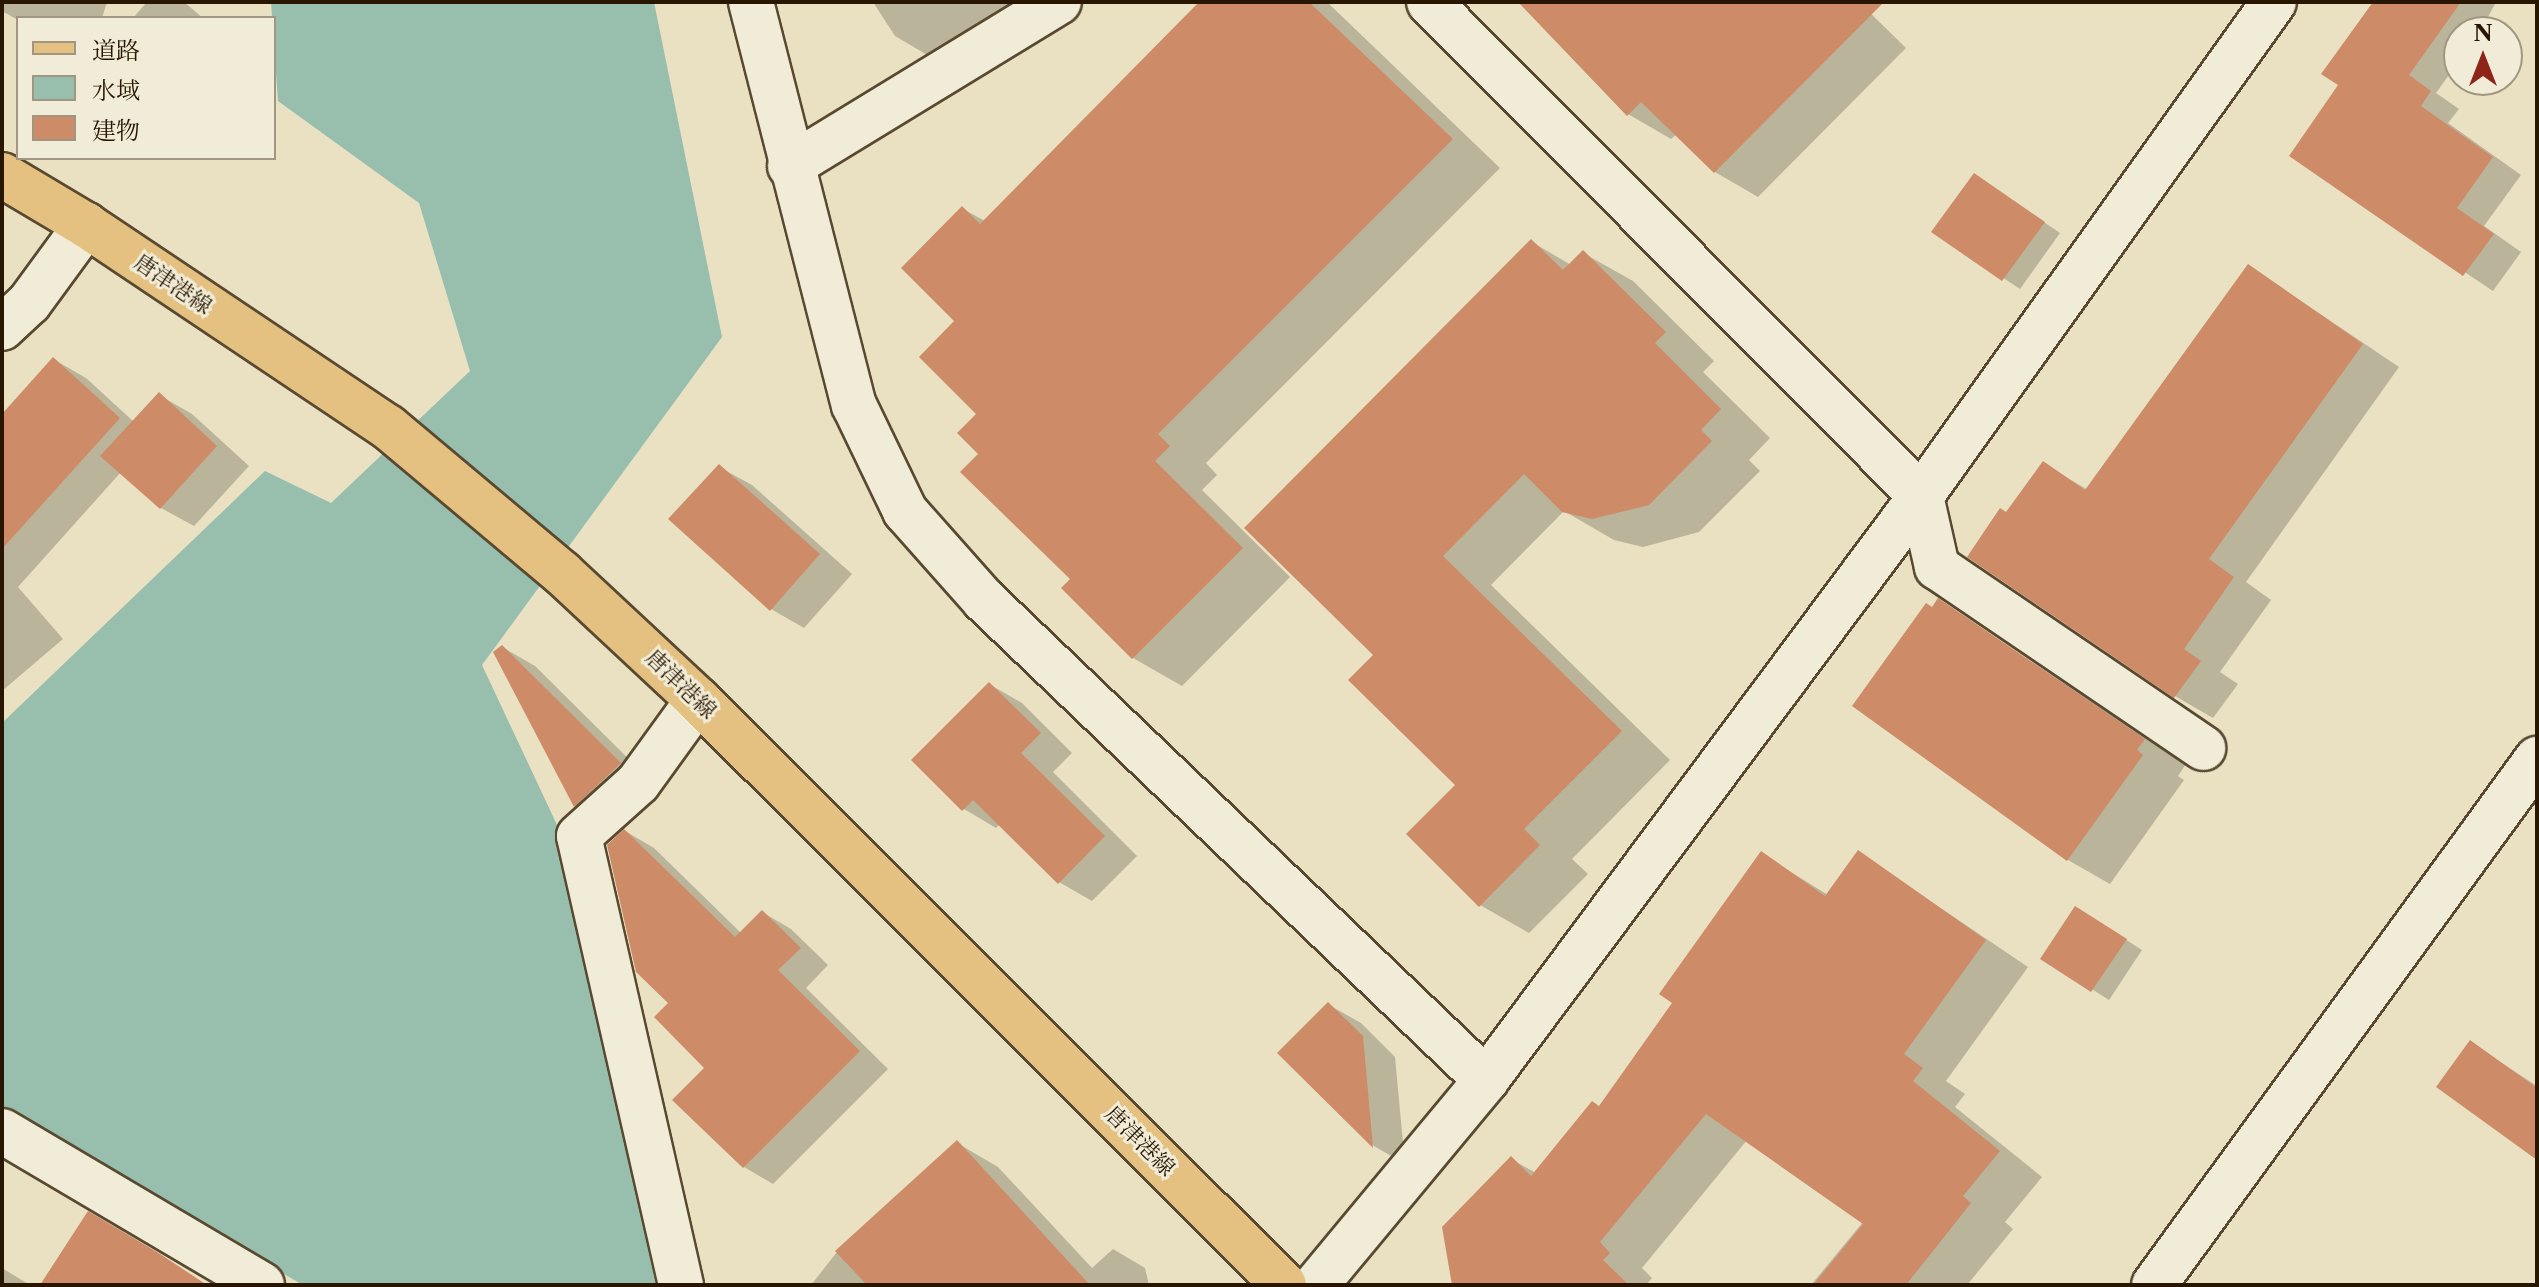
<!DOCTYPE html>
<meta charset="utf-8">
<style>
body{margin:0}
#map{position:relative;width:2539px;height:1287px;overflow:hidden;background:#e9e1c2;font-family:"Libre Caslon Text","Noto Serif JP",serif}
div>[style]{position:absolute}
.water>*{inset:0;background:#98beae}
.shadow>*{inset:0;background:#0003}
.building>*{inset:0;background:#cd8b68}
.roads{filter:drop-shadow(2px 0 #584930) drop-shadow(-2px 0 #584930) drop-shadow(0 2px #584930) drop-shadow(0 -2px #584930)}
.minor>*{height:44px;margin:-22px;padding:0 22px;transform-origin:22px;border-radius:22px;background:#f1ecd7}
.major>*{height:44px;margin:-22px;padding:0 22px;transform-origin:22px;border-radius:22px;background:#e4c081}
span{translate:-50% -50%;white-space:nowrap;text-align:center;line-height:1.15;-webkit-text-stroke:6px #f1ecd7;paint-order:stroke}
.street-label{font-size:22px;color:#281600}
.frame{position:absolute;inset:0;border:4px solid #281600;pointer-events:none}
.legend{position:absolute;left:16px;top:16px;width:260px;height:144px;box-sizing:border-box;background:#f1ecd7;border:2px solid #a19681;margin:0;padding:10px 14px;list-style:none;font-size:24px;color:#281600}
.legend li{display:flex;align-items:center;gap:16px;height:40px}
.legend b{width:40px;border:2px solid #a19681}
.north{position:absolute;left:2443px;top:16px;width:80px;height:80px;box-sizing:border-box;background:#f1ecd7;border:2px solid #a19681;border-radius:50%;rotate:0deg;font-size:22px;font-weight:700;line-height:32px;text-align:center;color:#281600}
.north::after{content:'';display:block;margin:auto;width:28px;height:36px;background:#8f2418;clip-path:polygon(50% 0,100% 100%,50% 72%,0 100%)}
</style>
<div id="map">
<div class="water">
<i style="clip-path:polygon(271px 2px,654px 2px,722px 337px,482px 665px,558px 827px,656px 1285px,303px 1285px,2px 1111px,2px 723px,265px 471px,331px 503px,470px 371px,419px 203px,278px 101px)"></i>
</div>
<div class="shadow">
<i style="clip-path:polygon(2px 2px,107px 2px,102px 18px,18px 20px,2px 11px)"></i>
<i style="clip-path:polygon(147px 2px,184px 2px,203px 18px,133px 18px)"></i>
<i style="clip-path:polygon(873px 2px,1040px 2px,941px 63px,895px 36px)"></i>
<i style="clip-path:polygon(1202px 2px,1327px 2px,1500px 168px,1206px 463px,1217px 475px,1202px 490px,1290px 577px,1182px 686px,1133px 658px,981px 454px,979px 414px,957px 321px,963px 209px,985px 221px)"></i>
<i style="clip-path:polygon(1520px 2px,1859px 2px,1906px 48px,1758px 197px,1715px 172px,1677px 134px,1671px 139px,1628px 114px)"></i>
<i style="clip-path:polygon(2375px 2px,2496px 2px,2480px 32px,2459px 32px,2459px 61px,2436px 93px,2459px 109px,2448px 123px,2521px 175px,2484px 226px,2521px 252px,2493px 291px,2291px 156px,2341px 85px)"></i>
<i style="clip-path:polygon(1975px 175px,2060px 233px,2020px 289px,1934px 232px)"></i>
<i style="clip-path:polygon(1532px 242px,1571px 265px,1583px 253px,1633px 281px,1714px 361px,1703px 372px,1770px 438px,1749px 460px,1760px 471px,1699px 532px,1643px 547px,1614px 540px,1564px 511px,1491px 585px,1670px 760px,1572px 859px,1588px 874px,1529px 933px,1480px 905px,1458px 785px,1376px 655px)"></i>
<i style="clip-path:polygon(2249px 266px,2399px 367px,2246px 582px,2271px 600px,2220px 672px,2238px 684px,2213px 718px,2175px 696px,2007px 514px,2044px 464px,2088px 490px)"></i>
<i style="clip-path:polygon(53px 359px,86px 378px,134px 422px,159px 395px,192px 414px,249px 466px,194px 526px,161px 508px,121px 472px,18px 587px,63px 639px,2px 691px,2px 417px)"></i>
<i style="clip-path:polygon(719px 467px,752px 485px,852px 574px,804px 628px,771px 609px)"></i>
<i style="clip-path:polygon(1939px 601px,2186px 764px,2178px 776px,2184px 780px,2110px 884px,2068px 860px,1933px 609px)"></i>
<i style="clip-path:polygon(502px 647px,535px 666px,653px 783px,608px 824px,576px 805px)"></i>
<i style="clip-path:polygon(989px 684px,1022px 703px,1072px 753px,1053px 772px,1137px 856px,1092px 901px,1059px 882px,1000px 824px,996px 828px,964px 809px,914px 760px)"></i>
<i style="clip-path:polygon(625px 831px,654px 848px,741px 933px,762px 912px,791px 929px,828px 965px,806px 988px,888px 1069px,773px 1184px,744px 1167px,675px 1100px,707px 1068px,670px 1003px)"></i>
<i style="clip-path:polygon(1859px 853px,2028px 967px,1946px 1081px,1965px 1094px,1955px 1107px,2042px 1177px,2005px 1222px,2013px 1229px,1967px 1285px,1811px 1285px,1863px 1222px,1747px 1140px,1642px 1268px,1652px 1278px,1646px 1285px,1454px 1285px,1511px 1159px,1536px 1173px,1600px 1108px,1675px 1003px,1762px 854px,1828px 895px)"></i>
<i style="clip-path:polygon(2092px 918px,2142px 950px,2109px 1000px,2043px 958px)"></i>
<i style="clip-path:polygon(1329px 1005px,1361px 1023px,1395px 1057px,1405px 1164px,1374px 1146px,1280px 1053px)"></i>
<i style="clip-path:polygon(2471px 1043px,2537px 1086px,2537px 1158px)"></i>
<i style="clip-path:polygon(957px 1143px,998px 1167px,1092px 1268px,1113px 1249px,1145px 1268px,1149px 1285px,811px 1285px,837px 1252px)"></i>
<i style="clip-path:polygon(2px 1268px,30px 1285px,2px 1285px)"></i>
</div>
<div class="building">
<i style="clip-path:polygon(1199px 2px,1309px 2px,1453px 139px,1158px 434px,1170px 446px,1155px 461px,1243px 548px,1132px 659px,1061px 588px,1070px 579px,960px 472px,978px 454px,957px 433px,976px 414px,919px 357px,954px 321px,901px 268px,962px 206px,980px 224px)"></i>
<i style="clip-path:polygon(1518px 2px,1884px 2px,1714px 173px,1641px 102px,1627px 116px)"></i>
<i style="clip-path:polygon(2373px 2px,2461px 2px,2409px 75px,2431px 91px,2421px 106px,2493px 157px,2457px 208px,2494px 234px,2463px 276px,2289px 156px,2338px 85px,2321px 74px)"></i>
<i style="clip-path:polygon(1974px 173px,2045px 222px,2002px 281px,1931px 232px)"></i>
<i style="clip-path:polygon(1531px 239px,1563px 270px,1583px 250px,1666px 332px,1655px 343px,1721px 409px,1701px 430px,1712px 441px,1649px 505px,1592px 519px,1562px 512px,1524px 474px,1443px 556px,1622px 731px,1524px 829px,1540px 845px,1479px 907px,1406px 834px,1455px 785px,1348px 680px,1373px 655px,1244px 528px)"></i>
<i style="clip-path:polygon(2248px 264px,2363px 344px,2209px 559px,2234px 577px,2184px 649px,2201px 661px,2174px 698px,1967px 557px,2000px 508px,2006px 512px,2043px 461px,2085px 490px)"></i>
<i style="clip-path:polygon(53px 357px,120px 418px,2px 549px,2px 414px)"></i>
<i style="clip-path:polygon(159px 392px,217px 446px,160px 509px,100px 456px)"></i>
<i style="clip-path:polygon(719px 464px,820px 554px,770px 611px,668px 519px)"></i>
<i style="clip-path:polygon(1938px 598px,2145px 739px,2137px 750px,2143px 755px,2067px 861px,1852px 706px,1926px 603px,1932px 607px)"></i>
<i style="clip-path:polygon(502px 645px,621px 763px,574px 807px,493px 652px)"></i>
<i style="clip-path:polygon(989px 682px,1041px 733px,1021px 753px,1105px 836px,1058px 884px,973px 800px,962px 811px,911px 760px)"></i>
<i style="clip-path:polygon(624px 829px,735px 937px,762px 910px,801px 948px,778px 970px,860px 1051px,743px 1168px,672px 1100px,704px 1068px,654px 1017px,668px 1003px,636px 972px,607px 845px)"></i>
<i style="clip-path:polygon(1858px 850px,1986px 940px,1904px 1054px,1923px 1068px,1913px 1081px,2000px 1151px,1963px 1196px,1971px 1203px,1906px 1285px,1813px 1285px,1863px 1224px,1706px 1114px,1600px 1242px,1610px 1253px,1603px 1260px,1629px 1285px,1452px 1285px,1442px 1227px,1511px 1156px,1531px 1176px,1592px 1101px,1599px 1106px,1672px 1003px,1659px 994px,1761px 851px,1825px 896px)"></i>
<i style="clip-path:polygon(2075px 906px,2127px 939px,2091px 992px,2040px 959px)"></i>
<i style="clip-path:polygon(1328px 1002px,1363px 1036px,1373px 1148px,1277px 1053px)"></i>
<i style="clip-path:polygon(2470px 1040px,2537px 1088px,2537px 1160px,2436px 1087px)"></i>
<i style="clip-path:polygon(957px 1140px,1090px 1285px,867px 1285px,835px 1251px)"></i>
<i style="clip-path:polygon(88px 1211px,157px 1252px,207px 1285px,40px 1285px)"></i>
</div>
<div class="roads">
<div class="minor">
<i style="left:751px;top:2px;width:416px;rotate:75.7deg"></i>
<i style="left:854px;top:405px;width:118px;rotate:64.3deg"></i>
<i style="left:905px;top:511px;width:119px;rotate:48.4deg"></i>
<i style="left:984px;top:600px;width:695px;rotate:43.72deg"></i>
<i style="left:1429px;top:2px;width:697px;rotate:45.12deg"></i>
<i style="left:1921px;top:496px;width:73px;rotate:77.3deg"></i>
<i style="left:1937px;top:567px;width:322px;rotate:34.2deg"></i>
<i style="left:790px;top:166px;width:315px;rotate:-31.4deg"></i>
<i style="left:2px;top:328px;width:37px;rotate:-43deg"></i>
<i style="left:29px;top:303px;width:97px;rotate:-53.8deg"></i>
<i style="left:2px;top:1131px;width:302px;rotate:30.6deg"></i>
<i style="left:681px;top:1285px;width:460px;rotate:-102.8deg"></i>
<i style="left:579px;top:836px;width:79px;rotate:-41.9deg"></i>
<i style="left:638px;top:783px;width:102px;rotate:-54.1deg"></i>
<i style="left:1316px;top:1285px;width:266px;rotate:-50.3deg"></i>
<i style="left:1486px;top:1080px;width:728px;rotate:-53.32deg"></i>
<i style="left:1921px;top:496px;width:607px;rotate:-54.45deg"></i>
<i style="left:2154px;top:1285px;width:651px;rotate:-53.94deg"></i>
</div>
<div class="major">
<i style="left:2px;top:175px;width:98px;rotate:30.8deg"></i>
<i style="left:86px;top:225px;width:363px;rotate:33.8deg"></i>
<i style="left:388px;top:427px;width:227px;rotate:40deg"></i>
<i style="left:562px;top:573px;width:186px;rotate:43deg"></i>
<i style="left:698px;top:700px;width:828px;rotate:44.95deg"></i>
</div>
</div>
<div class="street-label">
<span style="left:173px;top:284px;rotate:34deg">唐津港線</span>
<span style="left:681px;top:684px;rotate:44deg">唐津港線</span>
<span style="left:1140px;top:1141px;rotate:45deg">唐津港線</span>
</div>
<div class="frame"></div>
<ul class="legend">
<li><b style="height:10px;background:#e4c081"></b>道路</li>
<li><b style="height:22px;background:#98beae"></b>水域</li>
<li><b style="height:22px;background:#cd8b68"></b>建物</li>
</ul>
<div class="north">N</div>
</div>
